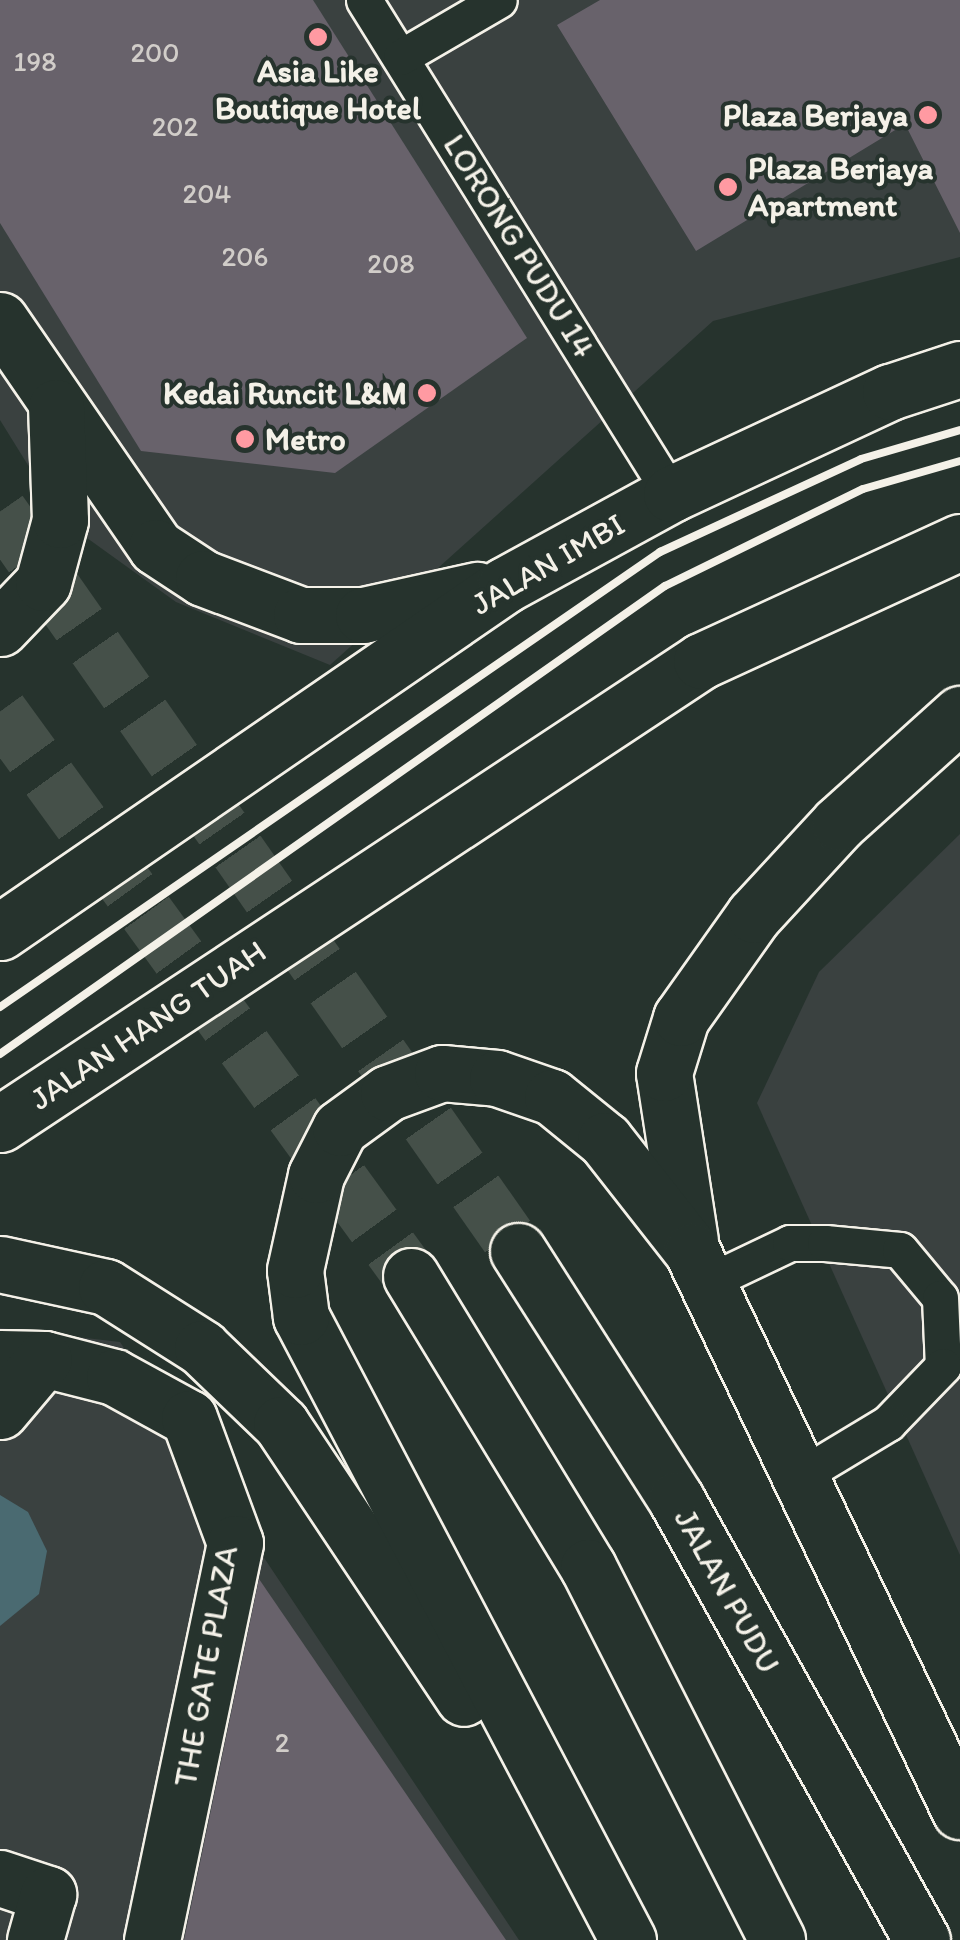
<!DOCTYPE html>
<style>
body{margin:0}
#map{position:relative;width:960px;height:1940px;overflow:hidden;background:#26332d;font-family:Itim,sans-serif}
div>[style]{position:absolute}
.built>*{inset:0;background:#3a4140}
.water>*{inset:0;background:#4a6a71}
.building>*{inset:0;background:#68626b}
.secondary-tunnel>*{height:55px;margin-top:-27.5px;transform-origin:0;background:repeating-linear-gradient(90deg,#455049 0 55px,transparent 0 83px)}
.roads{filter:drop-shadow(2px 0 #f4f1e8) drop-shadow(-2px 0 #f4f1e8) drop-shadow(0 2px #f4f1e8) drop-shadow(0 -2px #f4f1e8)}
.lane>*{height:35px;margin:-17.5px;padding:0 17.5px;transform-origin:17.5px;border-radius:17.5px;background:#26332d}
.street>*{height:55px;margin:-27.5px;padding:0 27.5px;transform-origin:27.5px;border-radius:27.5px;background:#26332d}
.secondary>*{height:55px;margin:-27.5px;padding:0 27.5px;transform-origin:27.5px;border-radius:27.5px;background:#26332d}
.rail>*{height:8px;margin:-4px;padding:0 4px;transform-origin:4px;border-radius:4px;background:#f4f1e8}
.dots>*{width:28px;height:28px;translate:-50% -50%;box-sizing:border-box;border:5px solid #26332d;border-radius:50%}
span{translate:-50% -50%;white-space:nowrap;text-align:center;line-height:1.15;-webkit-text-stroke:8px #26332d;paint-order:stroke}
.number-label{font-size:28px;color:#d1cdc9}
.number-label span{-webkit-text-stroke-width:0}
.poi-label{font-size:32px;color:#f4f1e8;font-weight:700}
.right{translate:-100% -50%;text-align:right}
.left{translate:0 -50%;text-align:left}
.street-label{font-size:32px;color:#f4f1e8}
</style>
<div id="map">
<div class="built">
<i style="clip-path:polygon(0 0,960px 0,960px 257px,713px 321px,330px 665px,176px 602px,62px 520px,0 420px)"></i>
<i style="clip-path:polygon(960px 834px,960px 1555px,757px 1103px,819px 972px)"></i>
<i style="clip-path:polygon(0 1328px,120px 1342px,519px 1940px,0 1940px)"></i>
</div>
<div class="water">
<i style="clip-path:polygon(0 1495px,28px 1512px,47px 1551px,39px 1594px,0 1626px)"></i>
</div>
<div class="building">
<i style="clip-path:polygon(0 0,313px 0,527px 338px,335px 473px,141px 451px,0 223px)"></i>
<i style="clip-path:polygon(600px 0,960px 0,960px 233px,905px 124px,696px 251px,557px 25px)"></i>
<i style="clip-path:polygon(259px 1579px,506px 1940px,184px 1940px)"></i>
</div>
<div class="secondary-tunnel">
<i style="left:0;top:511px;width:903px;rotate:55.01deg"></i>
<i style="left:0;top:711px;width:699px;rotate:53.97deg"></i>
</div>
<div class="roads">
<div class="lane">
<i style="left:364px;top:0;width:582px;rotate:58.14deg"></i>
<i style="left:401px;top:57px;width:113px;rotate:-30.2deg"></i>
<i style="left:706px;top:1283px;width:93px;rotate:-25.5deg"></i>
<i style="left:790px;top:1243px;width:35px"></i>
<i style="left:825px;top:1243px;width:75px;rotate:5.3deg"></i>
<i style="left:900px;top:1250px;width:62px;rotate:50.2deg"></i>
<i style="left:940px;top:1298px;width:68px;rotate:87.5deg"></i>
<i style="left:943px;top:1366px;width:79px;rotate:134deg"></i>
<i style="left:888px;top:1423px;width:103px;rotate:148.9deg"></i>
</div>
<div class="street">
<i style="left:0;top:1358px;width:44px;rotate:1.3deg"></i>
<i style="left:44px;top:1359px;width:72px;rotate:14.4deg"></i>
<i style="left:114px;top:1377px;width:85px;rotate:28.7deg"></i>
<i style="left:189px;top:1418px;width:133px;rotate:69.8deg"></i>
<i style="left:235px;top:1543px;width:406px;rotate:101.8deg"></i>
<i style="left:0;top:1411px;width:68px;rotate:-49.8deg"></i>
<i style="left:0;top:1878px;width:51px;rotate:18.4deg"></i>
<i style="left:48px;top:1894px;width:48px;rotate:105.8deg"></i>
</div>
<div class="secondary">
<i style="left:0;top:320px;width:275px;rotate:55.5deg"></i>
<i style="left:156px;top:547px;width:56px;rotate:33.4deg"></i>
<i style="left:203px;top:578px;width:105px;rotate:20.7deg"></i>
<i style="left:301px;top:615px;width:62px"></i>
<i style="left:363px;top:615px;width:117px;rotate:-12.4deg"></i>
<i style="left:0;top:628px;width:62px;rotate:-46.3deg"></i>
<i style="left:43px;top:583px;width:65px;rotate:-74.9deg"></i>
<i style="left:60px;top:520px;width:113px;rotate:-92deg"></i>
<i style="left:0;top:932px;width:613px;rotate:-34.49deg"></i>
<i style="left:505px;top:585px;width:189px;rotate:-28.7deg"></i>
<i style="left:671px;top:494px;width:242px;rotate:-25deg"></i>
<i style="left:890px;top:392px;width:74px;rotate:-18.2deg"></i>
<i style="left:0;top:1124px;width:840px;rotate:-33.44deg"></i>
<i style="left:701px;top:661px;width:285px;rotate:-24.7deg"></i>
<i style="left:690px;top:1241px;width:170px;rotate:-98.8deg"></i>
<i style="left:664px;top:1073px;width:58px;rotate:-72.8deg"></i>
<i style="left:681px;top:1018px;width:126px;rotate:-54.7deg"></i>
<i style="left:754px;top:915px;width:125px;rotate:-47.3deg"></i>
<i style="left:839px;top:823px;width:163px;rotate:-42deg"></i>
<i style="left:518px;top:1251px;width:294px;rotate:57.5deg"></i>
<i style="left:676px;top:1499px;width:505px;rotate:60.85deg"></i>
<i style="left:0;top:1264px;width:108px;rotate:12.2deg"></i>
<i style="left:106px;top:1287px;width:114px;rotate:32.4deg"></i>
<i style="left:202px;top:1348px;width:110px;rotate:43.9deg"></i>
<i style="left:281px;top:1424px;width:329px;rotate:56.3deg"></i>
<i style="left:411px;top:1276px;width:341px;rotate:58.7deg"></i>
<i style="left:588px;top:1567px;width:418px;rotate:63.1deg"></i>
<i style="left:628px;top:1940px;width:704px;rotate:-117.69deg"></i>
<i style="left:301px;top:1317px;width:47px;rotate:-97.3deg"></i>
<i style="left:295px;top:1270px;width:97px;rotate:-77.5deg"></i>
<i style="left:316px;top:1175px;width:53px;rotate:-62.9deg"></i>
<i style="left:340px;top:1128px;width:59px;rotate:-36.1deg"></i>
<i style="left:388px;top:1093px;width:58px;rotate:-20.3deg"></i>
<i style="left:442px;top:1073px;width:55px;rotate:5.2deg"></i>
<i style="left:497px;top:1078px;width:58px;rotate:19.1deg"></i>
<i style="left:552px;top:1097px;width:68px;rotate:39.1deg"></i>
<i style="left:605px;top:1140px;width:141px;rotate:51.9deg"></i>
<i style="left:692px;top:1251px;width:621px;rotate:64.43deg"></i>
</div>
</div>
<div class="rail">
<i style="left:0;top:1007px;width:802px;rotate:-34.58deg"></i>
<i style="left:660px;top:552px;width:221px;rotate:-24.8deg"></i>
<i style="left:861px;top:459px;width:103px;rotate:-16.3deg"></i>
<i style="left:0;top:1054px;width:813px;rotate:-35.14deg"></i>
<i style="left:665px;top:586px;width:220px;rotate:-26.1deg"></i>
<i style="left:863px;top:489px;width:101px;rotate:-16.1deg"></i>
</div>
<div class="dots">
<i style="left:318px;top:37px;background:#ff9aa2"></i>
<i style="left:928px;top:115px;background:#ff9aa2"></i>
<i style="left:728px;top:187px;background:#ff9aa2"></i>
<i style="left:427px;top:393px;background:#ff9aa2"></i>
<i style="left:245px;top:439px;background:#ff9aa2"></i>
</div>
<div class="number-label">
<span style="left:155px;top:52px">200</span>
<span style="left:35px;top:61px">198</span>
<span style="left:175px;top:126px">202</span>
<span style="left:207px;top:193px">204</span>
<span style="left:245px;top:256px">206</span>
<span style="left:391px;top:263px">208</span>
<span style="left:282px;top:1742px">2</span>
</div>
<div class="poi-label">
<span style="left:318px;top:90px">Asia Like<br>Boutique Hotel</span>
<span class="right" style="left:908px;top:115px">Plaza Berjaya</span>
<span class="left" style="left:748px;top:187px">Plaza Berjaya<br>Apartment</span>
<span class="right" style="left:407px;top:393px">Kedai Runcit L&amp;M</span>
<span class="left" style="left:265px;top:439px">Metro</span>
</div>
<div class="street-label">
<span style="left:519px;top:246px;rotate:58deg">LORONG PUDU 14</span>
<span style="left:548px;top:564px;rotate:-30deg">JALAN IMBI</span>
<span style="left:148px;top:1025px;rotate:-34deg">JALAN HANG TUAH</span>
<span style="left:727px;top:1591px;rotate:61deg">JALAN PUDU</span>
<span style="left:206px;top:1666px;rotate:-80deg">THE GATE PLAZA</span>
</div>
</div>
